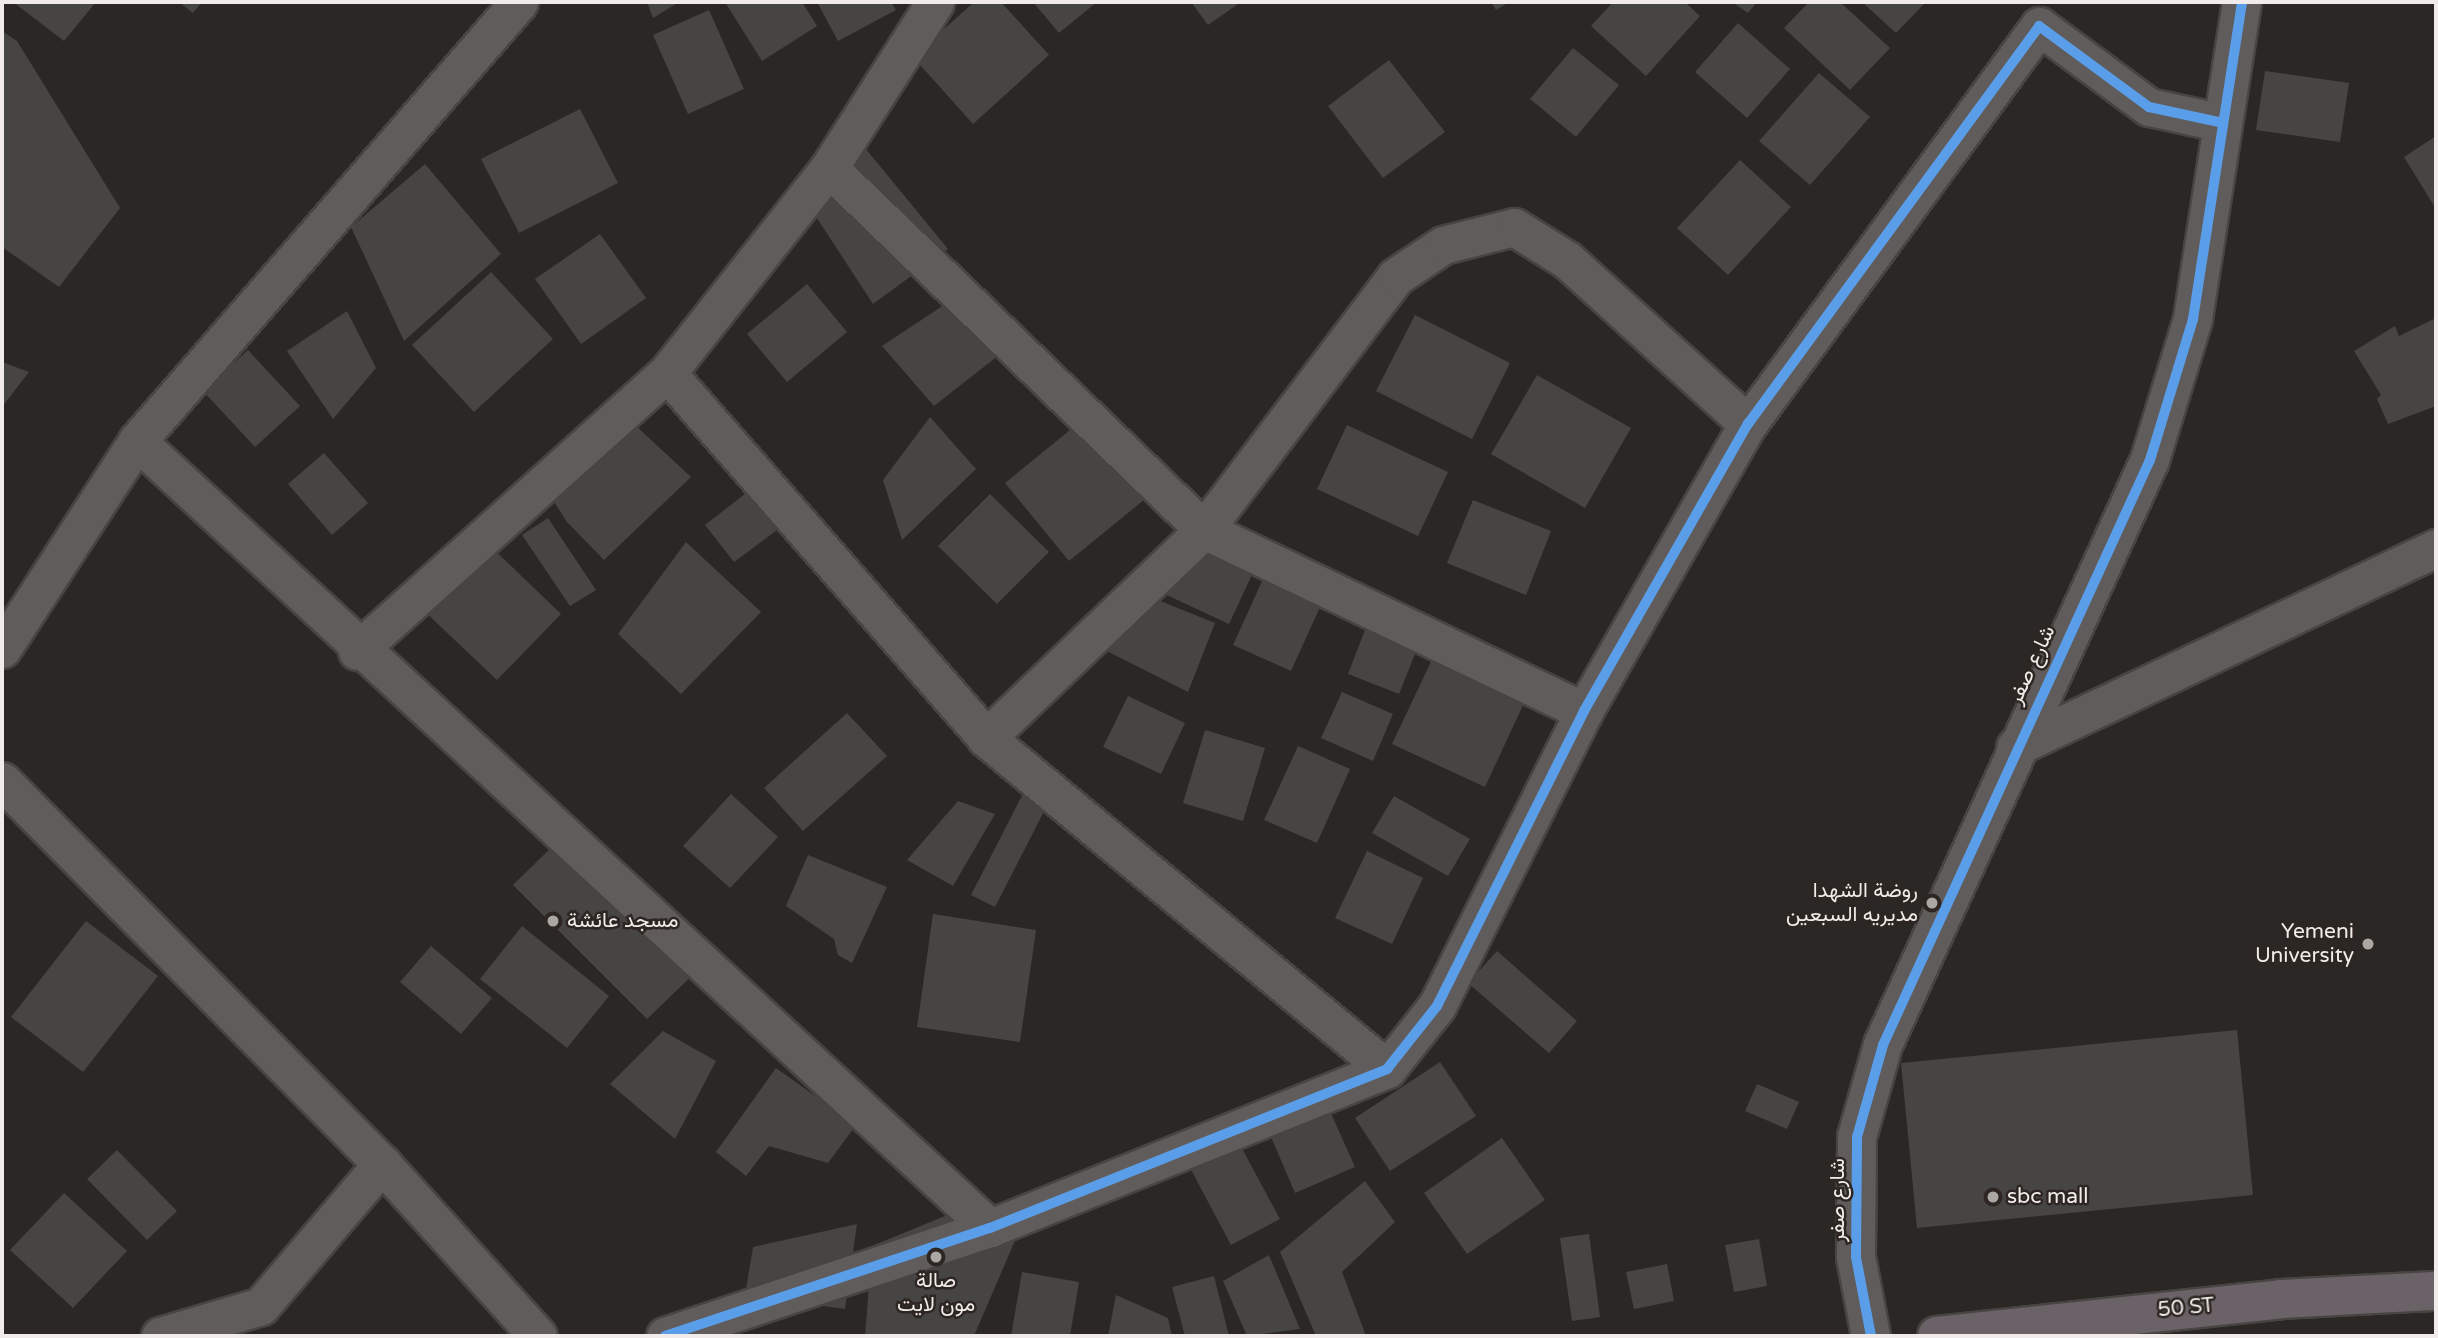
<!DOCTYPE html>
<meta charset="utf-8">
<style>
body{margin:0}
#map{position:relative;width:2438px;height:1338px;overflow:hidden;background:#2a2725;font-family:"Varela Round",Vazirmatn,sans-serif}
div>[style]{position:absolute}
.building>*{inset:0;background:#474544}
.roads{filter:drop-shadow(2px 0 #474442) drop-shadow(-2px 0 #474442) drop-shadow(0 2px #474442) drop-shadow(0 -2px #474442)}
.street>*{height:37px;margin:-18.5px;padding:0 18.5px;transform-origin:18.5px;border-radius:18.5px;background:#5f5c5b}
.secondary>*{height:38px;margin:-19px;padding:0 19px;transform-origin:19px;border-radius:19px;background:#5f5c5b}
.primary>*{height:38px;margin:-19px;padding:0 19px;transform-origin:19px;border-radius:19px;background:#6a6266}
.cycleway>*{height:10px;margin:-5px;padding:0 5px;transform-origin:5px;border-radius:5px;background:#5a9eea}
.dots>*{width:19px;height:19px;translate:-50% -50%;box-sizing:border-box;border:4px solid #2d2622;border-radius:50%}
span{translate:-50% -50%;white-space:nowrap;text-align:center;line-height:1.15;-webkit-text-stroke:5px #2d2622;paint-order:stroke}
.street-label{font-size:21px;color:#f1ece9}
.poi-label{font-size:21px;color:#f1ece9}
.right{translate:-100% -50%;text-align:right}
.left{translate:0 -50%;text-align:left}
.frame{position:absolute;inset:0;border:4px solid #f1ece9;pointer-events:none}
</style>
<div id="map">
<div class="building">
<i style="clip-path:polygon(13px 2px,96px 2px,64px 41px)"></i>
<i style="clip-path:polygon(179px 2px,202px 2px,193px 13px)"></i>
<i style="clip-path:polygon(647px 2px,679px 2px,653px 18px)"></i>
<i style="clip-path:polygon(725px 2px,802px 2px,817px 26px,762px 61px)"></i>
<i style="clip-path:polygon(817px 2px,891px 2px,896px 10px,838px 41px)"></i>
<i style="clip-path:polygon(974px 2px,1001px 2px,1049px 55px,973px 124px,913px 57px)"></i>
<i style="clip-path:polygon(1033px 2px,1097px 2px,1059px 33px)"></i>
<i style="clip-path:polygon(1191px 2px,1241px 2px,1208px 25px)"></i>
<i style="clip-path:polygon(1491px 2px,1509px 2px,1496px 10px)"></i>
<i style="clip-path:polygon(1613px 2px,1685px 2px,1700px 16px,1646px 76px,1591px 26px)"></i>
<i style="clip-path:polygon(1732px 2px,1757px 2px,1748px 13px)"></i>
<i style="clip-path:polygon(1809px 2px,1840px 2px,1890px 48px,1850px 90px,1784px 28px)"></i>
<i style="clip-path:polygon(1862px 2px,1926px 2px,1896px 33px)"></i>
<i style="clip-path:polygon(709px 10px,744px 89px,688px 114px,653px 35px)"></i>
<i style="clip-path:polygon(1738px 23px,1790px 69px,1747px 118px,1695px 72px)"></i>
<i style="clip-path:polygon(2px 31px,17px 41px,120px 208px,59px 287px,2px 247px)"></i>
<i style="clip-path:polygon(1573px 48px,1619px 85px,1576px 137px,1530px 99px)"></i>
<i style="clip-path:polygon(1389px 60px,1445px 132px,1383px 178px,1328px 106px)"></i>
<i style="clip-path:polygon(2265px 71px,2349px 83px,2340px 142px,2256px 130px)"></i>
<i style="clip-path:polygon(1819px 73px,1870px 117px,1810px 185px,1759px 141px)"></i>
<i style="clip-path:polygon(580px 109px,618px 183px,519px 233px,481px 159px)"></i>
<i style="clip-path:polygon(2436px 136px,2436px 209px,2404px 157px)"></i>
<i style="clip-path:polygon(861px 143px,948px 249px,873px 304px,796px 186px)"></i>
<i style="clip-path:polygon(1740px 160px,1791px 207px,1728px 275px,1677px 228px)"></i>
<i style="clip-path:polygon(425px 164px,501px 254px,404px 341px,351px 227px)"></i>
<i style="clip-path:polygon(600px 234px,646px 298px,581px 344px,535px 279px)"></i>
<i style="clip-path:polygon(491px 272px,553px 339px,474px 412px,412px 345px)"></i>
<i style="clip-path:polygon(807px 284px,847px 332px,787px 382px,747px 334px)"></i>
<i style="clip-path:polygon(950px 301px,999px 355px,934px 406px,882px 346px)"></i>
<i style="clip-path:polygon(347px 311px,376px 368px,333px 419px,287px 351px)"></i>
<i style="clip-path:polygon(1415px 315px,1510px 363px,1472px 439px,1376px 391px)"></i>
<i style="clip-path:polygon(2436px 318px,2436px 406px,2388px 424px,2377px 399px,2381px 395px,2354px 351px,2395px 326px,2399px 336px)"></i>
<i style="clip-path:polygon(248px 350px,300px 406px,255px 447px,203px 391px)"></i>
<i style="clip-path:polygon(2px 362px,29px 372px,2px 407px)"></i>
<i style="clip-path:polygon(1537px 375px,1631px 428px,1585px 508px,1491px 454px)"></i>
<i style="clip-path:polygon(607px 399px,691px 477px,604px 560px,567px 522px,537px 475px)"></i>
<i style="clip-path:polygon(1091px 413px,1155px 491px,1069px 561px,1005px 483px)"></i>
<i style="clip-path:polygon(930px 417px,976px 469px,902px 540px,883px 480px)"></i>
<i style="clip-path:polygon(1347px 425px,1448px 472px,1418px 536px,1317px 489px)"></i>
<i style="clip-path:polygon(324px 453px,368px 503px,332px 535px,288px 484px)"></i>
<i style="clip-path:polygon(759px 483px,789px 521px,734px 562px,705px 525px)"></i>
<i style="clip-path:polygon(990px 494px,1049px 552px,997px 604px,938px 546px)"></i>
<i style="clip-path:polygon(1473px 500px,1551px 531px,1526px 595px,1447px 563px)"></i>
<i style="clip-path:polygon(548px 518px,596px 590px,570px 606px,522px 535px)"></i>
<i style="clip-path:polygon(1204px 537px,1258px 562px,1229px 624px,1158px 591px)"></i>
<i style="clip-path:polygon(485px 541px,561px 614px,497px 680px,421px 608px)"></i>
<i style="clip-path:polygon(686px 542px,761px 612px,681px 694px,618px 634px)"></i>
<i style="clip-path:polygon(1268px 568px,1326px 594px,1291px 671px,1233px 645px)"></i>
<i style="clip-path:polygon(1133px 590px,1215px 623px,1188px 692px,1093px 644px)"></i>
<i style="clip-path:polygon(1377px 599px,1429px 619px,1399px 694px,1348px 674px)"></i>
<i style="clip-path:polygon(1446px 630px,1538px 673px,1485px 787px,1392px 744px)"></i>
<i style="clip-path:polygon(1342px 692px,1393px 714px,1373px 761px,1321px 738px)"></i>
<i style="clip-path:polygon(1128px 696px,1185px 723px,1161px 774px,1103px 747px)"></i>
<i style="clip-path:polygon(847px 713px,887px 756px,803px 831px,764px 788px)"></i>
<i style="clip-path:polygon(1205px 730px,1265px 748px,1243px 821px,1183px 803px)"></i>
<i style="clip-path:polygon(1298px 746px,1350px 769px,1317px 843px,1264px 820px)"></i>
<i style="clip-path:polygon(1029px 782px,1053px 794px,995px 907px,971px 895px)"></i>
<i style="clip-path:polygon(731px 794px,778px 837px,730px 888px,683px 846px)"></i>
<i style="clip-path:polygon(1394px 796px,1470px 839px,1448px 876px,1372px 833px)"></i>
<i style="clip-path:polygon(958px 801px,995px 814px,953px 886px,907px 860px)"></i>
<i style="clip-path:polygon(566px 833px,701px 967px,647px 1019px,513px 885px)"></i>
<i style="clip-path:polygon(1367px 851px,1423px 878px,1392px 944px,1335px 918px)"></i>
<i style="clip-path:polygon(808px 855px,887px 887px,852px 963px,838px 955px,834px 939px,786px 906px)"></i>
<i style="clip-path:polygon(933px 914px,1036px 930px,1020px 1042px,917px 1027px)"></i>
<i style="clip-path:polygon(86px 921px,158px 976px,83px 1072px,11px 1017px)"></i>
<i style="clip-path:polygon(522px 926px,609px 996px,567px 1048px,480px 979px)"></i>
<i style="clip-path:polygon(431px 946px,492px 998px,461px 1034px,400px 982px)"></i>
<i style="clip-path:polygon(1497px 951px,1577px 1021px,1549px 1053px,1468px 983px)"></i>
<i style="clip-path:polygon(2237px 1030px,2253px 1195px,1917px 1228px,1901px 1063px)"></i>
<i style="clip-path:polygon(663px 1031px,716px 1061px,675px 1139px,610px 1084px)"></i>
<i style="clip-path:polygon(1440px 1062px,1476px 1116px,1390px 1171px,1355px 1118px)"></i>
<i style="clip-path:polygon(776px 1068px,856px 1125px,828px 1163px,769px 1146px,746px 1176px,716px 1152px)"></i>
<i style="clip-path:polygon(1757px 1084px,1799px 1102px,1787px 1129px,1745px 1111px)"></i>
<i style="clip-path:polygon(1325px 1100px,1355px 1167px,1295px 1193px,1266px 1125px)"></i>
<i style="clip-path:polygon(1502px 1138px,1545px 1200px,1467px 1254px,1424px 1193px)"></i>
<i style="clip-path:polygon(1238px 1141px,1280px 1219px,1231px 1245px,1189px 1166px)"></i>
<i style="clip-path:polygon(117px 1150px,177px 1211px,147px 1240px,87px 1179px)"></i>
<i style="clip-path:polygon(1365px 1181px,1395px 1222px,1342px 1272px,1366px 1336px,1316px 1336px,1280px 1252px)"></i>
<i style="clip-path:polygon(64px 1193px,127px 1251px,73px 1308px,10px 1250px)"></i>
<i style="clip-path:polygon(979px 1202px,1017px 1236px,974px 1336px,865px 1336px,872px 1246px)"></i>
<i style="clip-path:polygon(857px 1224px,845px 1309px,745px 1295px,753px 1247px)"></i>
<i style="clip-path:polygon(1589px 1234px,1600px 1317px,1572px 1321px,1560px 1238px)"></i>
<i style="clip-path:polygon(1759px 1239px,1767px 1286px,1734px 1292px,1725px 1245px)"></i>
<i style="clip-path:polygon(1269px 1255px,1300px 1329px,1247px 1336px,1223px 1281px)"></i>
<i style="clip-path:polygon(1667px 1264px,1674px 1301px,1634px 1309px,1626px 1272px)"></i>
<i style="clip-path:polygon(1022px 1272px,1079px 1282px,1070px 1336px,1011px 1336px)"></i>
<i style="clip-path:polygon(1214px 1276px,1229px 1336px,1185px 1336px,1172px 1287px)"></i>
<i style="clip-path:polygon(1116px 1295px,1168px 1318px,1172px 1336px,1108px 1336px)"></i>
</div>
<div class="roads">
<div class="street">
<i style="left:829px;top:168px;width:521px;rotate:43.99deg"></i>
<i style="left:1204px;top:530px;width:421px;rotate:25.5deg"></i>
<i style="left:667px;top:373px;width:485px;rotate:48.8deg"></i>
<i style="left:986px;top:738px;width:520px;rotate:39.54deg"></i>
<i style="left:137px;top:441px;width:1161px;rotate:42.7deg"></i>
<i style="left:2px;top:649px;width:248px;rotate:-57deg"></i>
<i style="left:137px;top:441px;width:582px;rotate:-48.97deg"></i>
<i style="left:357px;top:651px;width:416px;rotate:-41.9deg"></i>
<i style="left:667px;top:373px;width:261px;rotate:-51.7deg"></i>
<i style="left:829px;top:168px;width:197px;rotate:-57.4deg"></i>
<i style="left:986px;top:738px;width:301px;rotate:-43.7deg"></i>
<i style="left:1204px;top:530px;width:317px;rotate:-52.9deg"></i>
<i style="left:1395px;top:277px;width:58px;rotate:-33.7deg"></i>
<i style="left:1443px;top:245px;width:73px;rotate:-14.2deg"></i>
<i style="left:1514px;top:227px;width:62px;rotate:31.9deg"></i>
<i style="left:1567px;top:260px;width:244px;rotate:42.2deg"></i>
<i style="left:2015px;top:747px;width:466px;rotate:-25.3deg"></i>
<i style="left:2px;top:781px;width:540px;rotate:45.23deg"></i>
<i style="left:382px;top:1164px;width:232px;rotate:47.8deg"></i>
<i style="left:160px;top:1336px;width:105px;rotate:-16.5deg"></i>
<i style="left:261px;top:1306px;width:187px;rotate:-49.6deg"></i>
<i style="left:665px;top:1336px;width:342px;rotate:-18.4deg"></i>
<i style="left:990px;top:1228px;width:428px;rotate:-21.8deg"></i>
<i style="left:1387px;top:1069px;width:80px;rotate:-51.6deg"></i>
<i style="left:1437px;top:1006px;width:330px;rotate:-63.5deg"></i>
<i style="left:1584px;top:711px;width:331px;rotate:-60.3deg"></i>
<i style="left:1748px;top:424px;width:493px;rotate:-53.8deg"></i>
<i style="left:2039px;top:26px;width:137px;rotate:36.4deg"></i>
<i style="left:2149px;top:107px;width:72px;rotate:12.1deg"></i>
</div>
<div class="secondary">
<i style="left:1871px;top:1336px;width:80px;rotate:-100.8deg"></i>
<i style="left:1856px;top:1257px;width:120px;rotate:-89.5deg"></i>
<i style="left:1857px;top:1137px;width:96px;rotate:-74.2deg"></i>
<i style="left:1883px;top:1045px;width:643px;rotate:-65.47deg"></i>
<i style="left:2150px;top:460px;width:147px;rotate:-73deg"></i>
<i style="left:2193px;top:319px;width:321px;rotate:-81.2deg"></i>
</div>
<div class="primary">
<i style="left:1937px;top:1336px;width:346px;rotate:-6.1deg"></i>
<i style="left:2281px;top:1299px;width:155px;rotate:-3deg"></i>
</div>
</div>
<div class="cycleway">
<i style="left:665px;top:1336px;width:342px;rotate:-18.4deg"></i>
<i style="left:990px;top:1228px;width:428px;rotate:-21.8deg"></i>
<i style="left:1387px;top:1069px;width:80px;rotate:-51.6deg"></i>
<i style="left:1437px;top:1006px;width:330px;rotate:-63.5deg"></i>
<i style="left:1584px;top:711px;width:331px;rotate:-60.3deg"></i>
<i style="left:1748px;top:424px;width:493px;rotate:-53.8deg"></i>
<i style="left:2039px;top:26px;width:137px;rotate:36.4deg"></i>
<i style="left:2149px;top:107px;width:72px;rotate:12.1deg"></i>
<i style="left:1871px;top:1336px;width:80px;rotate:-100.8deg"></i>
<i style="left:1856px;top:1257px;width:120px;rotate:-89.5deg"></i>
<i style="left:1857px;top:1137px;width:96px;rotate:-74.2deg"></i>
<i style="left:1883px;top:1045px;width:643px;rotate:-65.47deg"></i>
<i style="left:2150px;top:460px;width:147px;rotate:-73deg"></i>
<i style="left:2193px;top:319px;width:321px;rotate:-81.2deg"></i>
</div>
<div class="dots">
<i style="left:1932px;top:903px;background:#aba7a4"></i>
<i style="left:553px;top:921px;background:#aba7a4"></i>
<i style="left:2368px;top:944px;background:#aba7a4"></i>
<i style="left:1993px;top:1197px;background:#aba7a4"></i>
<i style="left:936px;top:1257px;background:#aba7a4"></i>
</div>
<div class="street-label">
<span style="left:2032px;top:665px;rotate:-65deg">شارع صفر</span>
<span style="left:1838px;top:1200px;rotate:-90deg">شارع صفر</span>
<span style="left:2186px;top:1308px;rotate:-5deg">50 ST</span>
</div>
<div class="poi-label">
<span class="right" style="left:1918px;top:903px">روضة الشهدا<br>مديريه السبعين</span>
<span class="left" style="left:567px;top:921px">مسجد عائشة</span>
<span class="right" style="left:2354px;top:944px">Yemeni<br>University</span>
<span class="left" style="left:2007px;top:1197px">sbc mall</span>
<span style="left:936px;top:1293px">صالة<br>مون لايت</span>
</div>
<div class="frame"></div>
</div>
